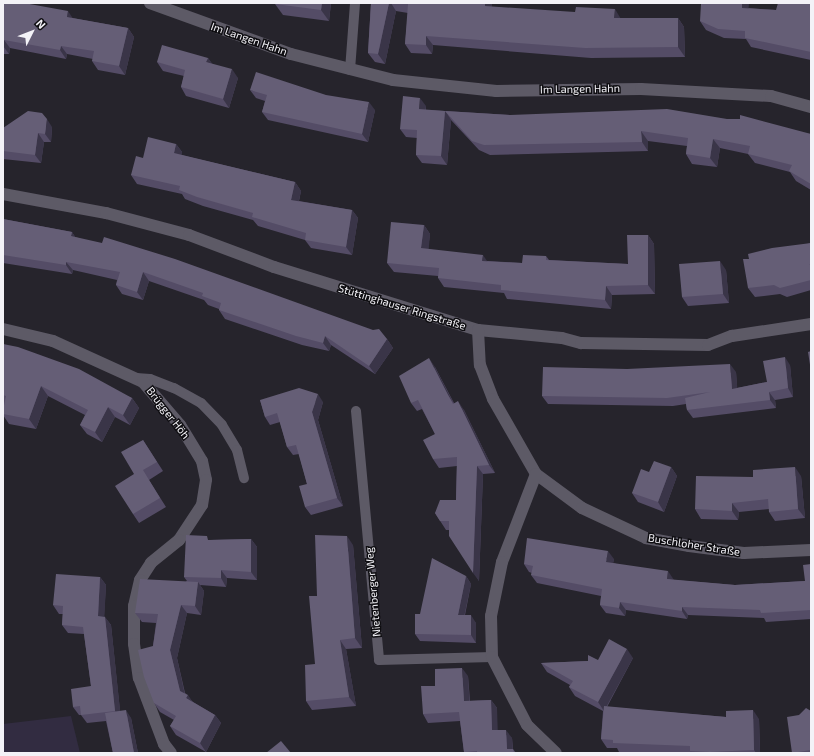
<!DOCTYPE html>
<meta charset="utf-8">
<style>
body{margin:0}
#map{position:relative;width:814px;height:756px;overflow:hidden;background:#26242c;font-family:"Exo 2",sans-serif}
div>[style]{position:absolute}
.green>*{inset:0;background:#322c41}
.service>*{height:10px;margin:-5px;padding:0 5px;transform-origin:5px;border-radius:5px;background:#5d5a66}
.minor>*{height:12px;margin:-6px;padding:0 6px;transform-origin:6px;border-radius:6px;background:#5d5a66}
.wall>*{inset:0;background:#544c66}
.shaded-wall>*{inset:0;background:#3a3548}
.building>*{inset:0;background:#655e76}
span{translate:-50% -50%;white-space:nowrap;text-align:center;line-height:1.15;-webkit-text-stroke:3px #0f0e12;paint-order:stroke}
.street-label{font-size:11px;color:#f3f2f7}
.frame{position:absolute;inset:0;border:4px solid #f3f2f7;pointer-events:none}
.north{position:absolute;left:12px;top:12px;width:40px;height:40px;-webkit-text-stroke:3px #0f0e12;paint-order:stroke;rotate:48deg;font-size:11px;font-weight:700;line-height:16px;text-align:center;color:#f3f2f7}
.north::after{content:'';display:block;margin:auto;width:14px;height:18px;background:#f3f2f7;clip-path:polygon(50% 0,100% 100%,50% 72%,0 100%)}
</style>
<div id="map">
<div class="green">
<i style="clip-path:polygon(71px 716px,80px 753px,3px 753px,3px 724px)"></i>
</div>
<div class="service">
<i style="left:350px;top:70px;width:67px;rotate:-85.7deg"></i>
<i style="left:136px;top:378px;width:14px;rotate:4deg"></i>
<i style="left:150px;top:379px;width:26px;rotate:21deg"></i>
<i style="left:174px;top:388px;width:31px;rotate:29deg"></i>
<i style="left:201px;top:403px;width:30px;rotate:46deg"></i>
<i style="left:222px;top:425px;width:29px;rotate:59deg"></i>
<i style="left:237px;top:450px;width:29px;rotate:76deg"></i>
<i style="left:356px;top:411px;width:250px;rotate:84.7deg"></i>
<i style="left:379px;top:660px;width:113px;rotate:-1.5deg"></i>
</div>
<div class="minor">
<i style="left:150px;top:3px;width:150px;rotate:19.9deg"></i>
<i style="left:291px;top:54px;width:105px;rotate:14.3deg"></i>
<i style="left:393px;top:80px;width:104px;rotate:6.1deg"></i>
<i style="left:496px;top:91px;width:145px;rotate:-0.8deg"></i>
<i style="left:641px;top:89px;width:130px;rotate:3.1deg"></i>
<i style="left:771px;top:96px;width:41px;rotate:15.4deg"></i>
<i style="left:3px;top:194px;width:105px;rotate:10.5deg"></i>
<i style="left:106px;top:213px;width:86px;rotate:14.8deg"></i>
<i style="left:189px;top:235px;width:91px;rotate:20.6deg"></i>
<i style="left:274px;top:267px;width:214px;rotate:17.2deg"></i>
<i style="left:478px;top:330px;width:84px;rotate:5.4deg"></i>
<i style="left:562px;top:338px;width:20px;rotate:15deg"></i>
<i style="left:581px;top:343px;width:127px;rotate:0.9deg"></i>
<i style="left:708px;top:345px;width:26px;rotate:-21deg"></i>
<i style="left:732px;top:336px;width:80px;rotate:-8.6deg"></i>
<i style="left:3px;top:329px;width:51px;rotate:13.5deg"></i>
<i style="left:53px;top:341px;width:99px;rotate:24.5deg"></i>
<i style="left:143px;top:382px;width:57px;rotate:49.3deg"></i>
<i style="left:180px;top:425px;width:42px;rotate:58.6deg"></i>
<i style="left:202px;top:461px;width:19px;rotate:78deg"></i>
<i style="left:206px;top:480px;width:25px;rotate:99deg"></i>
<i style="left:202px;top:505px;width:42px;rotate:123.3deg"></i>
<i style="left:179px;top:540px;width:36px;rotate:141deg"></i>
<i style="left:151px;top:563px;width:20px;rotate:123deg"></i>
<i style="left:140px;top:580px;width:27px;rotate:103deg"></i>
<i style="left:134px;top:606px;width:38px;rotate:90deg"></i>
<i style="left:134px;top:644px;width:34px;rotate:82deg"></i>
<i style="left:139px;top:678px;width:71px;rotate:69.3deg"></i>
<i style="left:164px;top:744px;width:11px;rotate:52deg"></i>
<i style="left:478px;top:330px;width:35px;rotate:87deg"></i>
<i style="left:480px;top:365px;width:36px;rotate:69deg"></i>
<i style="left:493px;top:399px;width:86px;rotate:60.2deg"></i>
<i style="left:536px;top:474px;width:57px;rotate:36.5deg"></i>
<i style="left:582px;top:508px;width:71px;rotate:25.1deg"></i>
<i style="left:646px;top:538px;width:44px;rotate:10.5deg"></i>
<i style="left:689px;top:546px;width:55px;rotate:7.3deg"></i>
<i style="left:744px;top:553px;width:67px;rotate:-2.6deg"></i>
<i style="left:536px;top:474px;width:94px;rotate:111.1deg"></i>
<i style="left:502px;top:562px;width:55px;rotate:101.5deg"></i>
<i style="left:491px;top:616px;width:41px;rotate:88.6deg"></i>
<i style="left:492px;top:657px;width:76px;rotate:62.8deg"></i>
<i style="left:527px;top:725px;width:40px;rotate:44deg"></i>
</div>
<div class="wall">
<i style="clip-path:polygon(3px 3px,72px 18px,128px 28px,134px 37px,125px 75px,98px 70px,92px 61px,93px 59px,67px 54px,66px 59px,10px 48px,9px 54px,3px 54px)"></i>
<i style="clip-path:polygon(275px 3px,331px 3px,329px 21px,283px 15px,275px 4px)"></i>
<i style="clip-path:polygon(371px 3px,492px 3px,492px 7px,621px 18px,678px 18px,684px 27px,685px 57px,591px 58px,433px 45px,432px 54px,411px 53px,405px 44px,408px 13px,396px 11px,385px 64px,375px 62px,368px 53px)"></i>
<i style="clip-path:polygon(811px 3px,811px 60px,751px 47px,746px 39px,724px 38px,706px 30px,700px 21px,748px 8px,776px 10px)"></i>
<i style="clip-path:polygon(208px 58px,212px 64px,238px 78px,229px 108px,186px 96px,181px 87px,184px 76px,163px 71px,157px 62px)"></i>
<i style="clip-path:polygon(250px 90px,375px 110px,368px 142px,268px 120px,262px 112px,265px 101px,256px 98px)"></i>
<i style="clip-path:polygon(426px 106px,426px 110px,445px 111px,451px 120px,447px 165px,422px 163px,416px 155px,417px 138px,406px 137px,400px 129px)"></i>
<i style="clip-path:polygon(445px 111px,811px 134px,811px 190px,796px 181px,790px 172px,755px 163px,748px 154px,720px 148px,717px 167px,692px 164px,686px 154px,687px 146px,648px 141px,648px 151px,490px 155px,479px 150px,451px 120px)"></i>
<i style="clip-path:polygon(52px 127px,51px 142px,44px 142px,41px 163px,3px 159px,3px 128px)"></i>
<i style="clip-path:polygon(176px 144px,182px 152px,181px 155px,295px 182px,301px 191px,299px 201px,352px 210px,358px 218px,352px 255px,311px 248px,305px 240px,258px 226px,253px 220px,203px 206px,185px 199px,182px 194px,137px 184px,131px 175px,143px 158px)"></i>
<i style="clip-path:polygon(3px 219px,72px 232px,75px 237px,387px 339px,393px 348px,375px 374px,331px 345px,329px 351px,302px 345px,225px 319px,219px 310px,219px 309px,208px 305px,204px 300px,149px 281px,143px 300px,122px 294px,116px 285px,117px 280px,73px 270px,72px 274px,3px 263px)"></i>
<i style="clip-path:polygon(424px 225px,430px 234px,428px 249px,487px 261px,522px 263px,546px 256px,549px 260px,628px 264px,648px 235px,654px 244px,655px 294px,612px 295px,611px 309px,507px 299px,504px 293px,444px 287px,438px 278px,438px 276px,394px 272px,387px 263px)"></i>
<i style="clip-path:polygon(811px 243px,811px 290px,787px 297px,780px 294px,755px 297px,748px 288px,749px 259px)"></i>
<i style="clip-path:polygon(726px 270px,729px 303px,688px 306px,682px 297px)"></i>
<i style="clip-path:polygon(3px 344px,132px 398px,139px 408px,130px 425px,115px 417px,102px 442px,87px 434px,80px 425px,85px 415px,48px 396px,36px 429px,9px 424px,3px 415px,4px 404px,3px 404px)"></i>
<i style="clip-path:polygon(790px 365px,793px 397px,775px 400px,776px 408px,693px 418px,687px 410px,686px 404px,673px 406px,548px 404px,542px 396px,736px 372px,737px 388px,767px 382px)"></i>
<i style="clip-path:polygon(435px 367px,454px 403px,464px 410px,495px 473px,483px 474px,479px 581px,449px 530px,446px 530px,435px 513px,456px 500px,457px 466px,439px 468px,433px 459px,435px 434px,422px 409px,417px 411px,411px 403px)"></i>
<i style="clip-path:polygon(260px 400px,323px 402px,318px 420px,343px 506px,311px 515px,305px 507px,307px 484px,299px 454px,293px 455px,287px 447px,280px 422px,270px 425px,265px 417px)"></i>
<i style="clip-path:polygon(143px 440px,163px 471px,149px 480px,166px 507px,139px 523px,133px 514px,134px 474px)"></i>
<i style="clip-path:polygon(671px 467px,677px 476px,664px 512px,638px 502px,632px 493px)"></i>
<i style="clip-path:polygon(801px 476px,805px 518px,775px 521px,769px 512px,769px 509px,739px 512px,738px 520px,701px 519px,695px 509px,753px 477px)"></i>
<i style="clip-path:polygon(251px 539px,257px 547px,257px 580px,227px 578px,226px 587px,200px 585px,204px 591px,201px 615px,187px 613px,177px 658px,185px 693px,193px 702px,215px 715px,221px 723px,206px 752px,176px 735px,170px 726px,174px 720px,160px 712px,154px 703px,153px 646px,156px 623px,142px 622px,135px 613px,187px 581px,184px 577px,210px 540px)"></i>
<i style="clip-path:polygon(353px 545px,362px 648px,346px 649px,356px 706px,312px 710px,306px 701px,315px 664px,317px 596px)"></i>
<i style="clip-path:polygon(614px 559px,613px 563px,674px 580px,735px 585px,805px 581px,811px 564px,811px 619px,766px 622px,764px 618px,688px 615px,687px 619px,626px 610px,625px 616px,606px 613px,600px 605px,601px 596px,537px 583px,531px 575px,532px 573px,529px 572px,524px 564px)"></i>
<i style="clip-path:polygon(466px 576px,471px 584px,465px 615px,476px 623px,476px 643px,420px 641px,415px 634px)"></i>
<i style="clip-path:polygon(100px 577px,106px 585px,104px 616px,111px 625px,120px 711px,131px 718px,138px 753px,113px 753px,106px 721px,87px 723px,81px 715px,79px 715px,73px 707px,91px 686px,84px 634px,68px 633px,62px 625px,63px 614px,59px 614px,53px 605px)"></i>
<i style="clip-path:polygon(633px 658px,607px 707px,726px 717px,759px 719px,760px 753px,658px 753px,619px 752px,617px 748px,607px 748px,601px 739px,603px 711px,575px 696px,569px 687px,570px 685px,547px 672px,541px 663px,588px 661px)"></i>
<i style="clip-path:polygon(468px 676px,470px 701px,491px 700px,497px 708px,497px 730px,512px 738px,513px 749px,516px 753px,465px 753px,464px 752px,460px 721px,428px 723px,423px 714px,435px 686px)"></i>
<i style="clip-path:polygon(811px 711px,811px 753px,792px 753px,799px 715px)"></i>
</div>
<div class="shaded-wall">
<i style="clip-path:polygon(322px 3px,331px 3px,329px 21px,321px 10px)"></i>
<i style="clip-path:polygon(389px 3px,391px 3px,396px 11px,385px 64px,378px 54px)"></i>
<i style="clip-path:polygon(485px 3px,492px 3px,492px 16px,485px 6px)"></i>
<i style="clip-path:polygon(742px 3px,749px 3px,748px 17px,742px 8px)"></i>
<i style="clip-path:polygon(615px 9px,621px 19px,614px 18px)"></i>
<i style="clip-path:polygon(68px 11px,74px 20px,67px 17px)"></i>
<i style="clip-path:polygon(678px 18px,684px 27px,685px 57px,678px 47px)"></i>
<i style="clip-path:polygon(128px 28px,134px 37px,125px 75px,119px 66px)"></i>
<i style="clip-path:polygon(426px 36px,433px 45px,432px 54px,426px 45px)"></i>
<i style="clip-path:polygon(4px 40px,10px 48px,9px 54px,3px 46px)"></i>
<i style="clip-path:polygon(61px 46px,67px 54px,66px 59px,60px 50px)"></i>
<i style="clip-path:polygon(208px 58px,214px 66px,206px 62px)"></i>
<i style="clip-path:polygon(232px 69px,238px 78px,229px 108px,223px 99px)"></i>
<i style="clip-path:polygon(420px 98px,426px 106px,425px 118px,419px 109px)"></i>
<i style="clip-path:polygon(369px 102px,375px 110px,368px 142px,362px 134px)"></i>
<i style="clip-path:polygon(445px 111px,451px 120px,447px 165px,441px 156px)"></i>
<i style="clip-path:polygon(47px 119px,52px 127px,51px 142px,45px 134px)"></i>
<i style="clip-path:polygon(641px 131px,648px 141px,648px 151px,642px 142px)"></i>
<i style="clip-path:polygon(38px 133px,44px 142px,41px 163px,35px 155px)"></i>
<i style="clip-path:polygon(713px 139px,720px 148px,717px 167px,710px 158px)"></i>
<i style="clip-path:polygon(176px 144px,182px 152px,180px 162px,174px 153px)"></i>
<i style="clip-path:polygon(295px 182px,301px 191px,297px 209px,291px 200px)"></i>
<i style="clip-path:polygon(352px 210px,358px 218px,352px 255px,346px 247px)"></i>
<i style="clip-path:polygon(424px 225px,430px 234px,428px 257px,421px 248px)"></i>
<i style="clip-path:polygon(72px 232px,78px 241px,71px 236px)"></i>
<i style="clip-path:polygon(648px 235px,654px 244px,655px 294px,648px 285px)"></i>
<i style="clip-path:polygon(483px 255px,489px 264px,482px 261px)"></i>
<i style="clip-path:polygon(720px 261px,726px 270px,729px 303px,723px 294px)"></i>
<i style="clip-path:polygon(66px 262px,73px 270px,72px 274px,66px 265px)"></i>
<i style="clip-path:polygon(143px 272px,149px 281px,143px 300px,137px 292px)"></i>
<i style="clip-path:polygon(606px 286px,612px 295px,611px 309px,605px 300px)"></i>
<i style="clip-path:polygon(325px 336px,331px 345px,329px 351px,323px 343px)"></i>
<i style="clip-path:polygon(387px 339px,393px 348px,375px 374px,369px 366px)"></i>
<i style="clip-path:polygon(785px 357px,790px 365px,793px 397px,788px 388px)"></i>
<i style="clip-path:polygon(429px 358px,435px 367px,454px 404px,448px 395px)"></i>
<i style="clip-path:polygon(730px 364px,736px 372px,738px 397px,732px 389px)"></i>
<i style="clip-path:polygon(41px 386px,48px 396px,36px 429px,29px 419px)"></i>
<i style="clip-path:polygon(769px 392px,775px 400px,776px 408px,770px 400px)"></i>
<i style="clip-path:polygon(318px 394px,323px 402px,318px 420px,343px 506px,337px 498px,312px 412px)"></i>
<i style="clip-path:polygon(132px 398px,139px 408px,130px 425px,123px 415px)"></i>
<i style="clip-path:polygon(458px 401px,464px 410px,495px 473px,489px 465px)"></i>
<i style="clip-path:polygon(108px 407px,115px 417px,102px 442px,95px 432px)"></i>
<i style="clip-path:polygon(477px 466px,483px 474px,479px 581px,473px 573px)"></i>
<i style="clip-path:polygon(671px 467px,677px 476px,664px 512px,658px 502px)"></i>
<i style="clip-path:polygon(795px 467px,801px 476px,805px 518px,798px 509px)"></i>
<i style="clip-path:polygon(732px 503px,739px 512px,738px 520px,732px 511px)"></i>
<i style="clip-path:polygon(347px 536px,353px 545px,362px 648px,355px 638px)"></i>
<i style="clip-path:polygon(251px 539px,257px 547px,257px 580px,251px 572px)"></i>
<i style="clip-path:polygon(608px 551px,614px 559px,612px 570px,606px 562px)"></i>
<i style="clip-path:polygon(221px 570px,227px 578px,226px 587px,221px 578px)"></i>
<i style="clip-path:polygon(668px 571px,674px 580px,667px 579px)"></i>
<i style="clip-path:polygon(466px 576px,471px 584px,463px 622px,458px 615px)"></i>
<i style="clip-path:polygon(100px 577px,106px 585px,104px 624px,98px 616px)"></i>
<i style="clip-path:polygon(198px 582px,204px 591px,201px 615px,195px 606px)"></i>
<i style="clip-path:polygon(620px 602px,626px 610px,625px 616px,619px 608px)"></i>
<i style="clip-path:polygon(181px 605px,187px 613px,177px 658px,186px 700px,180px 691px,170px 650px)"></i>
<i style="clip-path:polygon(682px 607px,688px 615px,687px 619px,682px 611px)"></i>
<i style="clip-path:polygon(471px 615px,476px 623px,476px 643px,471px 635px)"></i>
<i style="clip-path:polygon(105px 617px,111px 625px,121px 719px,115px 711px)"></i>
<i style="clip-path:polygon(340px 640px,346px 649px,356px 706px,349px 697px)"></i>
<i style="clip-path:polygon(627px 649px,633px 658px,604px 711px,598px 702px)"></i>
<i style="clip-path:polygon(462px 668px,468px 676px,470px 710px,464px 701px)"></i>
<i style="clip-path:polygon(188px 695px,194px 704px,186px 698px)"></i>
<i style="clip-path:polygon(491px 700px,497px 708px,498px 738px,492px 730px)"></i>
<i style="clip-path:polygon(126px 710px,131px 718px,138px 753px,134px 753px)"></i>
<i style="clip-path:polygon(753px 710px,759px 719px,760px 753px,756px 753px,754px 750px)"></i>
<i style="clip-path:polygon(215px 715px,221px 723px,206px 752px,200px 743px)"></i>
<i style="clip-path:polygon(506px 730px,512px 738px,513px 753px,507px 749px)"></i>
</div>
<div class="building">
<i style="clip-path:polygon(3px 3px,16px 4px,16px 3px,24px 3px,68px 11px,67px 17px,128px 28px,119px 66px,92px 61px,94px 51px,61px 46px,60px 50px,4px 40px,3px 46px)"></i>
<i style="clip-path:polygon(275px 3px,322px 3px,321px 10px,275px 4px)"></i>
<i style="clip-path:polygon(371px 3px,389px 3px,378px 54px,368px 53px)"></i>
<i style="clip-path:polygon(401px 3px,485px 3px,485px 6px,575px 12px,576px 7px,615px 9px,614px 18px,678px 18px,678px 47px,585px 48px,426px 36px,426px 45px,405px 44px,408px 4px)"></i>
<i style="clip-path:polygon(702px 3px,742px 3px,742px 8px,776px 10px,778px 3px,811px 3px,811px 52px,745px 38px,745px 31px,718px 29px,700px 21px,701px 4px)"></i>
<i style="clip-path:polygon(162px 45px,208px 58px,206px 62px,232px 69px,223px 99px,181px 87px,185px 70px,157px 62px)"></i>
<i style="clip-path:polygon(256px 72px,326px 95px,369px 102px,362px 134px,262px 112px,267px 95px,250px 90px)"></i>
<i style="clip-path:polygon(403px 96px,420px 98px,419px 109px,445px 111px,441px 156px,416px 155px,417px 130px,400px 129px)"></i>
<i style="clip-path:polygon(667px 109px,727px 119px,740px 119px,740px 115px,811px 134px,811px 184px,789px 171px,792px 165px,748px 154px,750px 146px,713px 139px,710px 158px,686px 154px,688px 138px,641px 131px,642px 142px,484px 145px,472px 141px,445px 111px,510px 115px)"></i>
<i style="clip-path:polygon(28px 111px,42px 113px,47px 119px,45px 134px,38px 133px,35px 155px,3px 151px,3px 128px)"></i>
<i style="clip-path:polygon(148px 137px,176px 144px,174px 153px,295px 182px,291px 200px,352px 210px,346px 247px,305px 240px,306px 233px,252px 217px,253px 213px,197px 197px,179px 190px,180px 186px,131px 175px,136px 156px,143px 158px)"></i>
<i style="clip-path:polygon(3px 219px,72px 232px,71px 236px,102px 243px,104px 237px,175px 259px,373px 330px,379px 329px,387px 339px,369px 366px,325px 336px,323px 343px,296px 336px,219px 310px,221px 303px,202px 296px,203px 293px,143px 272px,137px 292px,116px 285px,120px 272px,66px 262px,66px 265px,3px 255px)"></i>
<i style="clip-path:polygon(391px 222px,424px 225px,421px 248px,483px 255px,482px 261px,522px 263px,523px 255px,546px 256px,546px 260px,628px 264px,627px 235px,648px 235px,648px 285px,606px 286px,605px 300px,501px 290px,501px 285px,438px 278px,439px 268px,387px 263px)"></i>
<i style="clip-path:polygon(811px 243px,811px 263px,809px 265px,811px 264px,811px 280px,780px 288px,774px 285px,748px 288px,743px 259px,749px 259px,748px 254px,772px 248px)"></i>
<i style="clip-path:polygon(720px 261px,723px 294px,682px 297px,679px 264px)"></i>
<i style="clip-path:polygon(3px 344px,18px 347px,79px 369px,132px 398px,123px 415px,108px 407px,95px 432px,80px 425px,88px 410px,41px 386px,29px 419px,3px 414px,3px 410px,6px 396px,3px 395px)"></i>
<i style="clip-path:polygon(811px 351px,811px 371px,808px 352px)"></i>
<i style="clip-path:polygon(785px 357px,788px 388px,769px 392px,770px 400px,687px 410px,685px 398px,710px 392px,667px 398px,542px 396px,543px 367px,627px 369px,730px 364px,732px 389px,767px 382px,763px 361px)"></i>
<i style="clip-path:polygon(429px 358px,448px 395px,453px 404px,458px 401px,489px 465px,477px 466px,473px 573px,449px 536px,449px 521px,440px 521px,435px 513px,440px 500px,456px 500px,457px 457px,433px 459px,423px 440px,435px 434px,418px 400px,411px 403px,399px 376px)"></i>
<i style="clip-path:polygon(299px 388px,318px 394px,312px 412px,337px 498px,305px 507px,299px 486px,307px 484px,296px 445px,287px 447px,277px 413px,265px 417px,260px 400px)"></i>
<i style="clip-path:polygon(143px 440px,157px 462px,143px 470px,160px 498px,133px 514px,115px 486px,134px 474px,121px 452px)"></i>
<i style="clip-path:polygon(654px 461px,671px 467px,658px 502px,632px 493px,641px 469px,649px 472px)"></i>
<i style="clip-path:polygon(795px 467px,798px 509px,769px 512px,768px 499px,732px 503px,732px 511px,695px 509px,696px 476px,753px 477px,753px 470px)"></i>
<i style="clip-path:polygon(186px 535px,207px 536px,208px 540px,251px 539px,251px 572px,221px 570px,221px 578px,184px 577px)"></i>
<i style="clip-path:polygon(315px 535px,347px 536px,355px 638px,340px 640px,349px 697px,306px 701px,305px 665px,315px 664px,309px 596px,317px 596px)"></i>
<i style="clip-path:polygon(527px 538px,608px 551px,606px 562px,668px 571px,667px 579px,735px 585px,805px 581px,803px 565px,811px 564px,811px 610px,761px 613px,760px 610px,682px 607px,682px 611px,620px 602px,619px 608px,600px 605px,602px 589px,531px 575px,533px 566px,524px 564px)"></i>
<i style="clip-path:polygon(432px 558px,466px 576px,458px 615px,471px 615px,471px 635px,415px 634px,415px 614px,420px 614px)"></i>
<i style="clip-path:polygon(56px 574px,100px 577px,98px 616px,105px 617px,115px 711px,81px 715px,80px 706px,73px 707px,71px 689px,91px 686px,83px 627px,62px 625px,63px 606px,53px 605px)"></i>
<i style="clip-path:polygon(140px 579px,198px 582px,195px 606px,181px 605px,170px 650px,180px 691px,188px 695px,186px 698px,215px 715px,200px 743px,170px 726px,176px 716px,154px 703px,144px 677px,138px 650px,153px 646px,158px 614px,135px 613px)"></i>
<i style="clip-path:polygon(609px 639px,627px 649px,598px 702px,569px 687px,573px 681px,541px 663px,588px 661px,588px 655px,598px 660px)"></i>
<i style="clip-path:polygon(462px 668px,464px 701px,491px 700px,492px 730px,506px 730px,507px 749px,513px 749px,514px 753px,477px 753px,477px 751px,464px 752px,459px 712px,423px 714px,421px 686px,435px 686px,435px 669px)"></i>
<i style="clip-path:polygon(604px 706px,726px 717px,726px 711px,753px 710px,754px 750px,710px 752px,690px 751px,690px 746px,613px 743px,613px 740px,601px 739px)"></i>
<i style="clip-path:polygon(806px 708px,811px 711px,811px 750px,792px 753px,787px 717px,799px 715px)"></i>
<i style="clip-path:polygon(126px 710px,134px 753px,113px 753px,105px 713px)"></i>
<i style="clip-path:polygon(281px 741px,291px 753px,266px 753px)"></i>
</div>
<div class="street-label">
<span style="left:249px;top:39px;rotate:19deg">Im Langen Hahn</span>
<span style="left:580px;top:89px;rotate:-1deg">Im Langen Hahn</span>
<span style="left:402px;top:307px;rotate:17deg">Stüttinghauser Ringstraße</span>
<span style="left:168px;top:413px;rotate:52deg">Brügger Höh</span>
<span style="left:694px;top:545px;rotate:9deg">Buschloher Straße</span>
<span style="left:373px;top:592px;rotate:-95deg">Nietenberger Weg</span>
</div>
<div class="frame"></div>
<div class="north">N</div>
</div>
